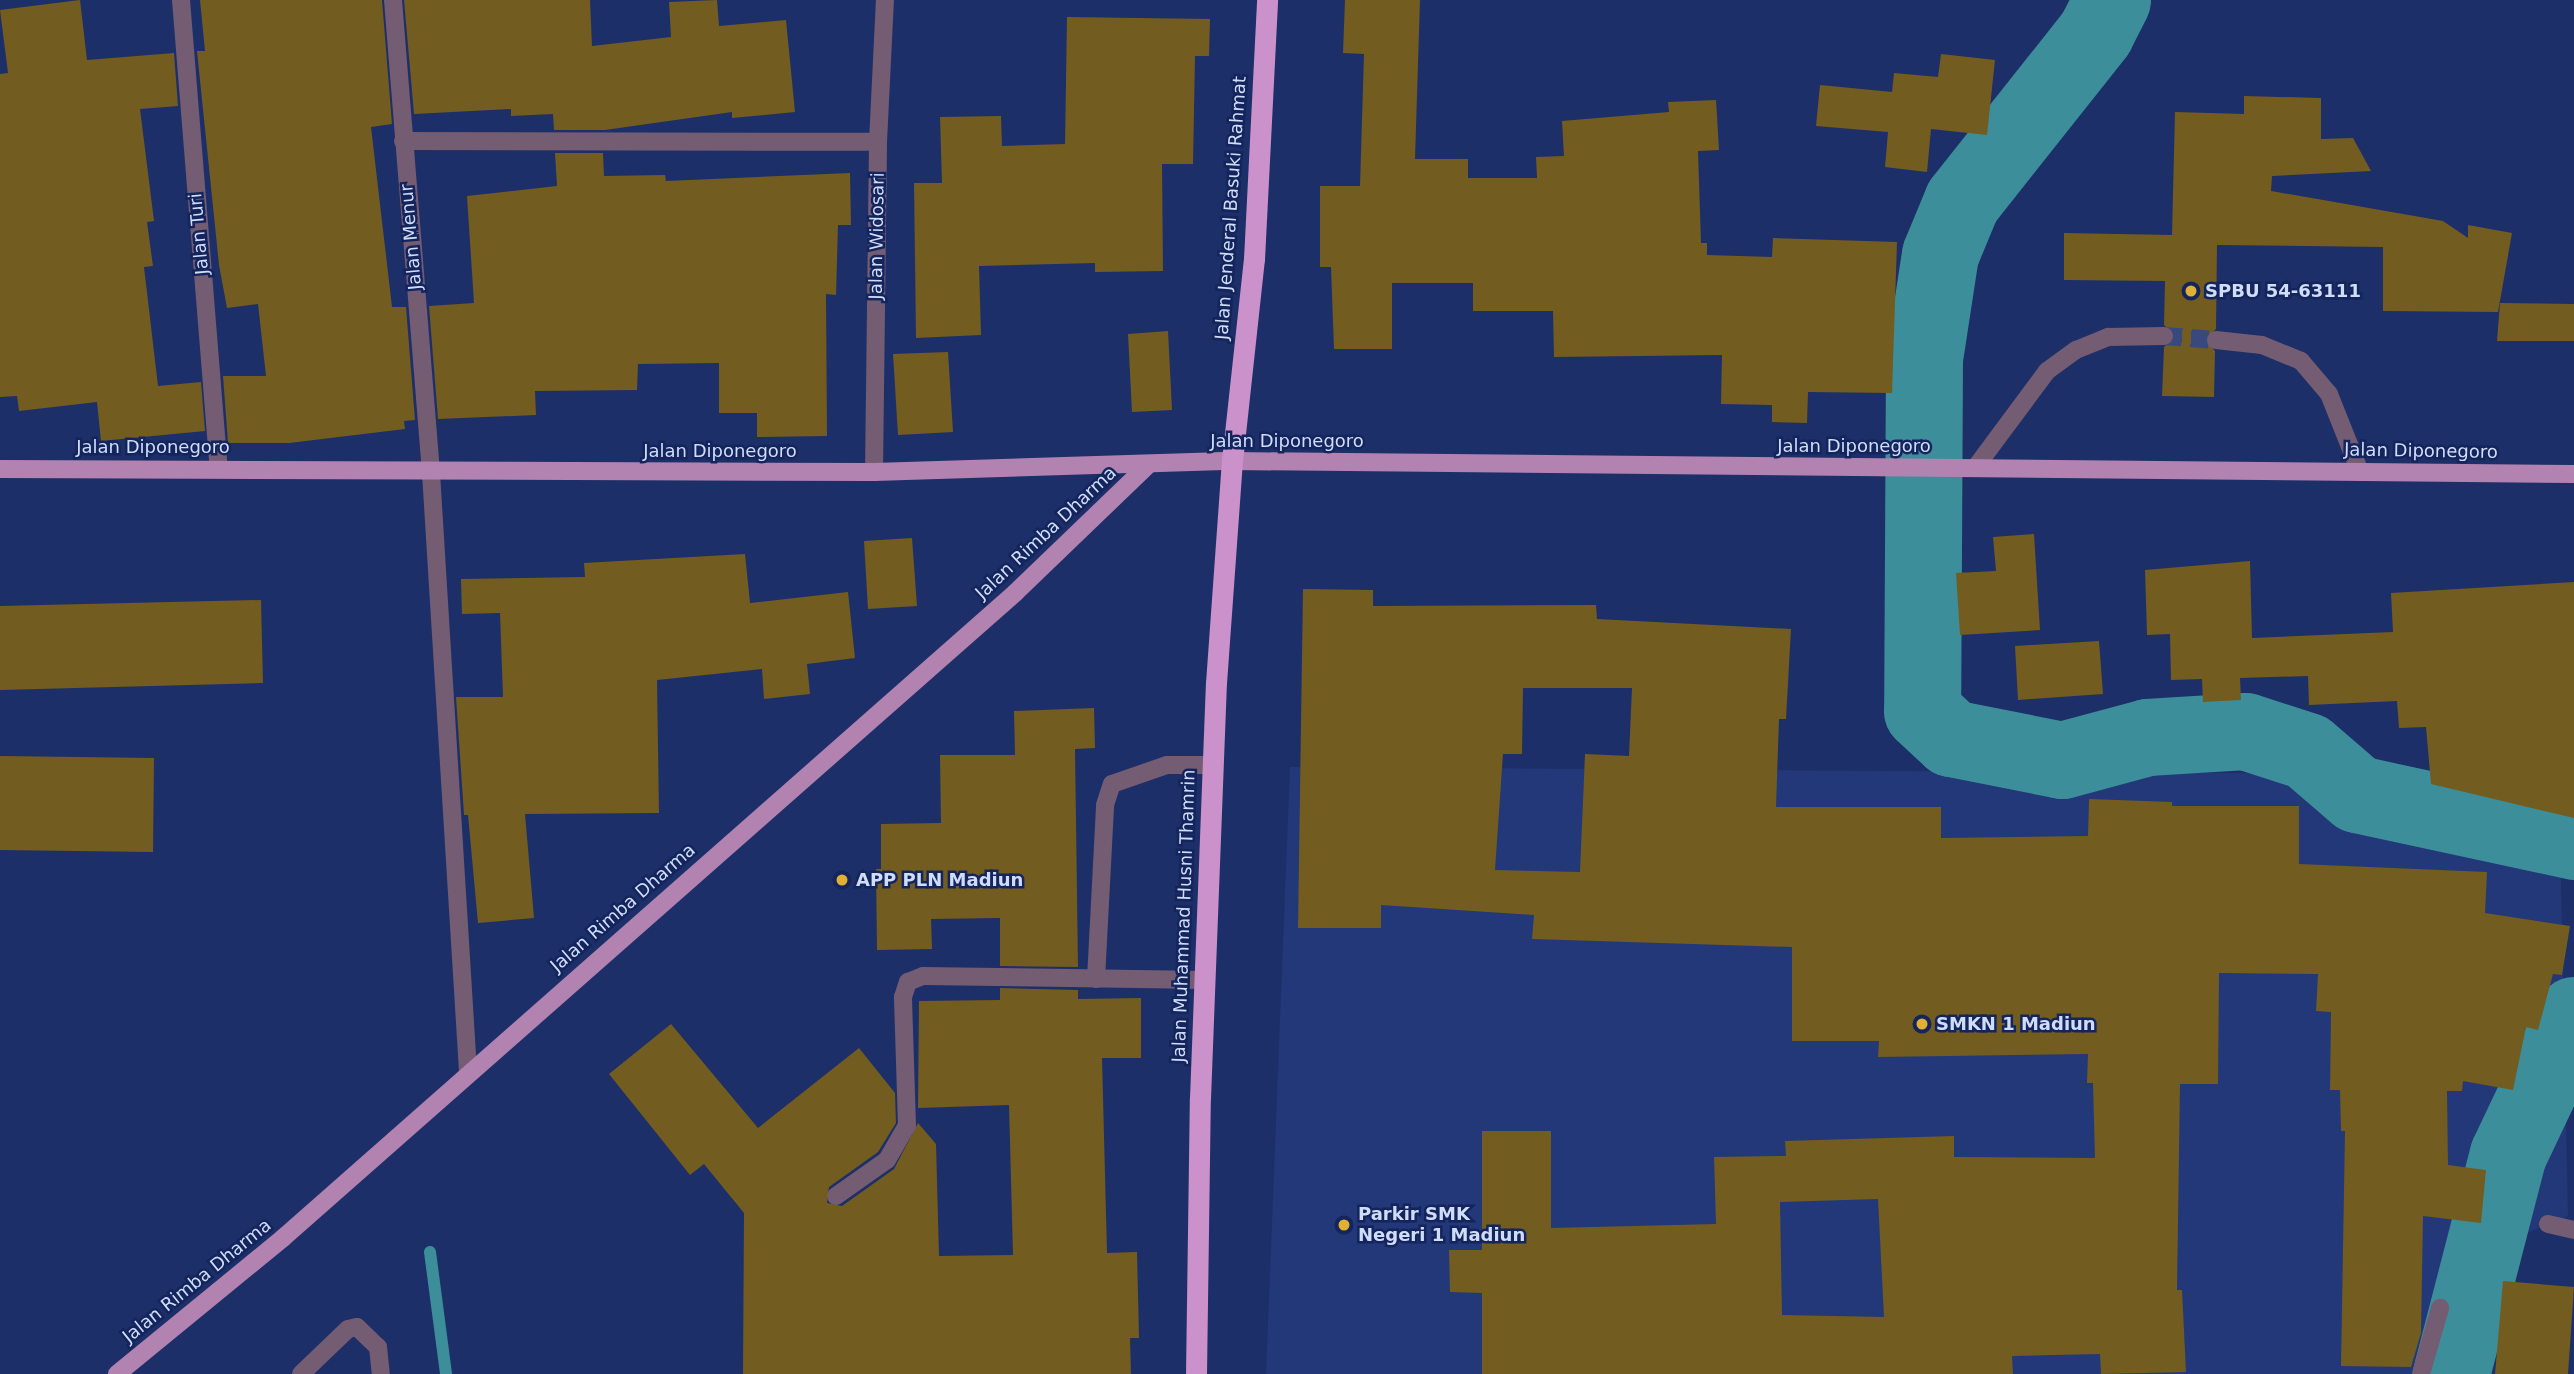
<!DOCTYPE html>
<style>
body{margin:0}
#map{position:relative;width:2574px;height:1374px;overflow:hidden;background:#1d2f68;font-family:"DejaVu Sans",sans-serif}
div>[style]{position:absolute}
.built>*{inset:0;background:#233878}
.stream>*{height:12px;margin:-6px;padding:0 6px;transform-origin:6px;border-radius:6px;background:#3c8f9a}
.river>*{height:77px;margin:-38.5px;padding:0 38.5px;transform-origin:38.5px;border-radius:38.5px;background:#3c8f9a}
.building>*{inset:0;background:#735c20}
.minor-tunnel>*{height:18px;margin-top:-9px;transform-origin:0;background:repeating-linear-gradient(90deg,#38497e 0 18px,transparent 0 27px)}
.minor>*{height:18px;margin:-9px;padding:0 9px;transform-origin:9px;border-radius:9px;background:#745c73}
.major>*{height:18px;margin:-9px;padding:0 9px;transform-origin:9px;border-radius:9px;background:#b282b1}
.highway>*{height:21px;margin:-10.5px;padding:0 10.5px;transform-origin:10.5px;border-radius:10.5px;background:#cb91ca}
.dots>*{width:19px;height:19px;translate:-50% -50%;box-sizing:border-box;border:4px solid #14245c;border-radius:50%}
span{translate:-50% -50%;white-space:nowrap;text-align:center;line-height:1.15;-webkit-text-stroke:5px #14245c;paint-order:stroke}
.street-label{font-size:18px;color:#d0ddf9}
.poi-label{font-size:18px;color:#d0ddf9;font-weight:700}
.left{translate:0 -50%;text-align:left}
</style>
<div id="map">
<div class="built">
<i style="clip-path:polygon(1290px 767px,2358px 774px,2560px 833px,2568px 1216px,2443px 1268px,2431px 1374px,1266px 1374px)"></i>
</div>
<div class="stream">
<i style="left:430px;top:1252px;width:123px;rotate:82.5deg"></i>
</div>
<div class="river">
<i style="left:2112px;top:0;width:36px;rotate:117deg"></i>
<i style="left:2096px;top:32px;width:216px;rotate:128.4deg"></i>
<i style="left:1962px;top:201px;width:57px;rotate:112.5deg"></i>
<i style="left:1940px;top:254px;width:105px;rotate:98.7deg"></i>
<i style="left:1924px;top:358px;width:353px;rotate:90.3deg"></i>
<i style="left:1922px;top:711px;width:40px;rotate:43deg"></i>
<i style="left:1951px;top:738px;width:113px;rotate:11.2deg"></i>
<i style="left:2062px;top:760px;width:88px;rotate:-15.1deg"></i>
<i style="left:2147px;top:737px;width:98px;rotate:-3.5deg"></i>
<i style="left:2245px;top:731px;width:65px;rotate:17.9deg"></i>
<i style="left:2307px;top:751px;width:66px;rotate:40.7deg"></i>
<i style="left:2357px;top:794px;width:222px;rotate:12.2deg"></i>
<i style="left:2451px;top:1374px;width:227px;rotate:-75.5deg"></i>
<i style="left:2508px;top:1154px;width:154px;rotate:-64.6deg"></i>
</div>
<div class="building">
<i style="clip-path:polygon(80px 0,87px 60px,174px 53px,178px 106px,140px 109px,154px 221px,147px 222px,153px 266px,144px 267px,158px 386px,201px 382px,205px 431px,101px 441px,97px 402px,19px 411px,17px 396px,0 397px,0 74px,8px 73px,0 10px)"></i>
<i style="clip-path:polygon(200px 0,382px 0,392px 124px,371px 127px,392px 307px,406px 307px,415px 420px,404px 421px,405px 429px,289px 443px,228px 443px,223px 376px,266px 376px,258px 304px,227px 308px,219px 265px,197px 51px,205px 51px)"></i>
<i style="clip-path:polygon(404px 0,590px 0,592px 46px,671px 37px,669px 2px,717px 0,719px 26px,786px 20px,795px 112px,732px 118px,732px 112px,605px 130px,554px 130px,553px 114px,511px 116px,511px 109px,414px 114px)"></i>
<i style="clip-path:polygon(1345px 0,1420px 0,1415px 159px,1468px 159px,1468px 178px,1537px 178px,1536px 157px,1564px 156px,1562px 121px,1669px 112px,1668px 102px,1716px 100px,1719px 150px,1698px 151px,1701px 243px,1707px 243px,1707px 255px,1772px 257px,1773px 238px,1897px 242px,1892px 393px,1808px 392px,1807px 423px,1772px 422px,1772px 405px,1721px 404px,1722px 355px,1554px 357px,1553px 311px,1473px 311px,1473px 283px,1392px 283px,1392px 349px,1334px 349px,1331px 267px,1320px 267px,1320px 186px,1360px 186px,1364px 54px,1343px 53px)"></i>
<i style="clip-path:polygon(1067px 17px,1210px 19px,1209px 56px,1195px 56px,1193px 164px,1162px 164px,1163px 271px,1095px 272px,1095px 263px,979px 266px,981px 335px,916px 338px,914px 183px,942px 183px,940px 117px,1001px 116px,1002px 146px,1065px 144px)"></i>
<i style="clip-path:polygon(1941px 54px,1995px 60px,1987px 135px,1931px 129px,1927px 172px,1885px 167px,1888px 132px,1816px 126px,1820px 85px,1892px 92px,1894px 73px,1938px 77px)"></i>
<i style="clip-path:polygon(2244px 96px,2321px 98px,2321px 139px,2353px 138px,2371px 171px,2272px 176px,2271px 191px,2443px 221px,2468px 238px,2468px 225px,2512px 233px,2498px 312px,2383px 311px,2383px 247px,2217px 245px,2216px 329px,2205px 339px,2215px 351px,2214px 397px,2162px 396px,2164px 347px,2175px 336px,2164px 325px,2165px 281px,2064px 280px,2064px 233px,2172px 235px,2175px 112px,2244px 114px)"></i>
<i style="clip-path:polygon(555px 153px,603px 153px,604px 176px,665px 175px,666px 181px,850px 173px,851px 225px,838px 225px,836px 295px,826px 294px,827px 436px,757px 437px,757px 413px,719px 413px,719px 363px,638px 364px,637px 390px,535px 391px,536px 415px,438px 419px,429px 306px,474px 303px,467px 196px,557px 186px)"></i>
<i style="clip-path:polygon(2500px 303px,2574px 304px,2574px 341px,2497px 341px)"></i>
<i style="clip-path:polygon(1168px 331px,1172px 410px,1132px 412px,1128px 334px)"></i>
<i style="clip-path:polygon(948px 352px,953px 432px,898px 435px,893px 354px)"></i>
<i style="clip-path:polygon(2034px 534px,2040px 630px,1960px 635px,1956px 573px,1996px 571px,1993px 537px)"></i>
<i style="clip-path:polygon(912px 538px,917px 606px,868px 609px,864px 541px)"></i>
<i style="clip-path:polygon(745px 554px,750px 603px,848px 592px,855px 658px,807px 664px,810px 694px,764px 699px,762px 669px,657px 680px,659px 813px,525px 814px,534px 918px,478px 923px,468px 815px,464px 815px,456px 697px,503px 697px,500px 613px,462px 614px,461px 579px,585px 577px,584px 563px)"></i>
<i style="clip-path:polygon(2250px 561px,2252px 638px,2393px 632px,2391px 593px,2574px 582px,2574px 818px,2431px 784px,2426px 727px,2399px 728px,2397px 701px,2309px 705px,2308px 676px,2240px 678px,2241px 700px,2203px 702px,2202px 679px,2171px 680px,2170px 634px,2147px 635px,2145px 570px)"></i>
<i style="clip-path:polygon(evenodd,1303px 589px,1373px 590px,1373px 606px,1596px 605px,1597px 619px,1791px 629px,1786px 719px,1779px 719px,1776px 807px,1941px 807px,1941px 838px,2088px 836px,2089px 799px,2172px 802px,2172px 806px,2299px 806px,2299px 864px,2487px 872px,2485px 913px,2570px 926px,2562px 975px,2553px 974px,2538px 1030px,2526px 1027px,2513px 1090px,2463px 1081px,2462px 1091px,2447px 1091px,2448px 1165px,2486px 1170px,2481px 1223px,2423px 1216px,2421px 1333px,2411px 1367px,2341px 1366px,2345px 1131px,2341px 1131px,2340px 1090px,2330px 1090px,2331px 1012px,2316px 1011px,2318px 974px,2219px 973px,2218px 1084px,2180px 1084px,2177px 1290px,2182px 1290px,2186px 1372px,2101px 1374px,2100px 1354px,2012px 1356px,2013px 1374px,1482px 1374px,1482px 1293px,1450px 1292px,1449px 1250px,1482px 1250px,1482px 1131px,1551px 1131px,1551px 1228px,1716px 1224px,1714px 1157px,1786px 1156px,1785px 1141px,1954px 1136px,1954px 1157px,2095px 1158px,2093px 1083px,2087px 1083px,2088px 1054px,1878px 1057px,1879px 1041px,1792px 1041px,1792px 947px,1532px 939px,1534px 915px,1381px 905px,1381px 928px,1298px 928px,1303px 589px,1523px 688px,1632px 688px,1629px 756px,1585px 754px,1580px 872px,1495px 870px,1503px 754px,1522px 754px,1523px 688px,1303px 589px,1878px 1199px,1884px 1317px,1782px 1315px,1780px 1202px,1878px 1199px)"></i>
<i style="clip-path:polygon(261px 600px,263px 683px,0 690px,0 606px)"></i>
<i style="clip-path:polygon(2099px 641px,2103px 694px,2018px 700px,2015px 646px)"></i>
<i style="clip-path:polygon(1094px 708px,1095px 748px,1075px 749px,1078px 967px,1000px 966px,1000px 918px,931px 919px,932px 949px,877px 950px,876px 869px,881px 869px,881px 824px,941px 823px,940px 755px,1015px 755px,1014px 711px)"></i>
<i style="clip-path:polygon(0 756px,154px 758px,153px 852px,0 850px)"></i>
<i style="clip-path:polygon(1000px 988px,1078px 990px,1078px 999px,1141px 998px,1141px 1058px,1102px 1058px,1107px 1253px,1137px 1252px,1139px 1338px,1130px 1338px,1131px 1374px,743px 1374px,744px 1213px,704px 1164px,690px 1175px,609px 1074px,671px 1024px,758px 1128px,859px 1048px,895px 1093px,896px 1123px,878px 1152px,829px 1187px,827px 1203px,842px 1206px,894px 1169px,918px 1123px,936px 1144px,939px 1256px,1013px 1255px,1009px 1105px,918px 1108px,919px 1001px,1000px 1000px)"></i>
<i style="clip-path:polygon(2503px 1281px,2574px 1287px,2568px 1374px,2495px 1374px)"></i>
</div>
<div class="minor-tunnel">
<i style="left:2164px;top:336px;width:52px;rotate:4.4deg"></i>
</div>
<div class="minor">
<i style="left:181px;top:0;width:470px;rotate:85.4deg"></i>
<i style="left:393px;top:0;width:475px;rotate:85.4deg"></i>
<i style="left:431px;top:473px;width:599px;rotate:86.46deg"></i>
<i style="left:403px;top:141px;width:475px;rotate:0.1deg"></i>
<i style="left:2216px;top:340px;width:46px;rotate:6.2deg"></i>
<i style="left:2262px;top:345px;width:42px;rotate:22.3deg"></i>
<i style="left:2301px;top:361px;width:43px;rotate:49.7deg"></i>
<i style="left:2329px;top:394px;width:84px;rotate:68.3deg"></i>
<i style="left:1975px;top:468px;width:121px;rotate:-53.4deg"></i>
<i style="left:2047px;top:371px;width:36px;rotate:-36deg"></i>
<i style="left:2076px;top:350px;width:35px;rotate:-22deg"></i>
<i style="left:2108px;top:337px;width:56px;rotate:-1deg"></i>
<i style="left:874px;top:472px;width:330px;rotate:-89.3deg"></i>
<i style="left:878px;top:142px;width:142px;rotate:-87.2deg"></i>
<i style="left:1096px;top:979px;width:174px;rotate:-87deg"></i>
<i style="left:1105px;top:805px;width:22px;rotate:-72deg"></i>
<i style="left:1112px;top:784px;width:58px;rotate:-19.1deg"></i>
<i style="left:1167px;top:765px;width:46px"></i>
<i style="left:836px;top:1196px;width:62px;rotate:-35.2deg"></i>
<i style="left:887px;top:1160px;width:39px;rotate:-60deg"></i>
<i style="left:907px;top:1126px;width:129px;rotate:-91.8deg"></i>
<i style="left:903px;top:997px;width:16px;rotate:-72deg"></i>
<i style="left:908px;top:982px;width:16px;rotate:-22deg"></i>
<i style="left:923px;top:976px;width:282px;rotate:0.8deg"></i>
<i style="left:2548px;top:1224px;width:27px;rotate:13deg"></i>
<i style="left:301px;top:1374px;width:65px;rotate:-43.8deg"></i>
<i style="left:348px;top:1329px;width:9px;rotate:-13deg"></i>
<i style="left:357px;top:1327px;width:29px;rotate:44deg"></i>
<i style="left:378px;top:1347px;width:27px;rotate:84deg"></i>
<i style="left:2421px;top:1374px;width:69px;rotate:-73.9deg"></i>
</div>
<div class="major">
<i style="left:0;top:469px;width:874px;rotate:0.2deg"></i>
<i style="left:874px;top:472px;width:358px;rotate:-1.8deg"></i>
<i style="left:1232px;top:461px;width:1342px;rotate:0.56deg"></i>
<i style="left:117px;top:1374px;width:215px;rotate:-39.3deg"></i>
<i style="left:283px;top:1238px;width:976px;rotate:-41.38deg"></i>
<i style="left:1015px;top:593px;width:185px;rotate:-43.9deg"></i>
</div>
<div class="highway">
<i style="left:1196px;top:1374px;width:276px;rotate:-89.2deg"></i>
<i style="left:1200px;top:1098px;width:415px;rotate:-87.8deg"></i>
<i style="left:1216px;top:683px;width:223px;rotate:-85.9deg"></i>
<i style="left:1232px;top:461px;width:203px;rotate:-83.8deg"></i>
<i style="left:1254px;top:259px;width:259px;rotate:-87.1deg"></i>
</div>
<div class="dots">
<i style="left:2191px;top:291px;background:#dfb034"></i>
<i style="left:842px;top:880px;background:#dfb034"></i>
<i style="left:1922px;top:1024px;background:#dfb034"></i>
<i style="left:1344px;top:1225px;background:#dfb034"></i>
</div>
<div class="street-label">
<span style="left:1231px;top:208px;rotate:-86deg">Jalan Jenderal Basuki Rahmat</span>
<span style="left:199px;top:234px;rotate:-95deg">Jalan Turi</span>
<span style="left:877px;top:236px;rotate:-89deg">Jalan Widosari</span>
<span style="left:411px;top:237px;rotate:-95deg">Jalan Menur</span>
<span style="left:1287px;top:441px">Jalan Diponegoro</span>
<span style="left:1854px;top:446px">Jalan Diponegoro</span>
<span style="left:153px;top:447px">Jalan Diponegoro</span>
<span style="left:720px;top:451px">Jalan Diponegoro</span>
<span style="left:2421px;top:451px;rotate:1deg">Jalan Diponegoro</span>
<span style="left:1046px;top:533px;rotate:-43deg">Jalan Rimba Dharma</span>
<span style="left:623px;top:908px;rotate:-41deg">Jalan Rimba Dharma</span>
<span style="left:1184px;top:916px;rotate:-88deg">Jalan Muhammad Husni Thamrin</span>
<span style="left:197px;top:1281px;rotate:-39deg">Jalan Rimba Dharma</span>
</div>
<div class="poi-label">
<span class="left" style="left:2205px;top:291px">SPBU 54-63111</span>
<span class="left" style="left:856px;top:880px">APP PLN Madiun</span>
<span class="left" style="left:1936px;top:1024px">SMKN 1 Madiun</span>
<span class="left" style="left:1358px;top:1225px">Parkir SMK<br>Negeri 1 Madiun</span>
</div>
</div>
